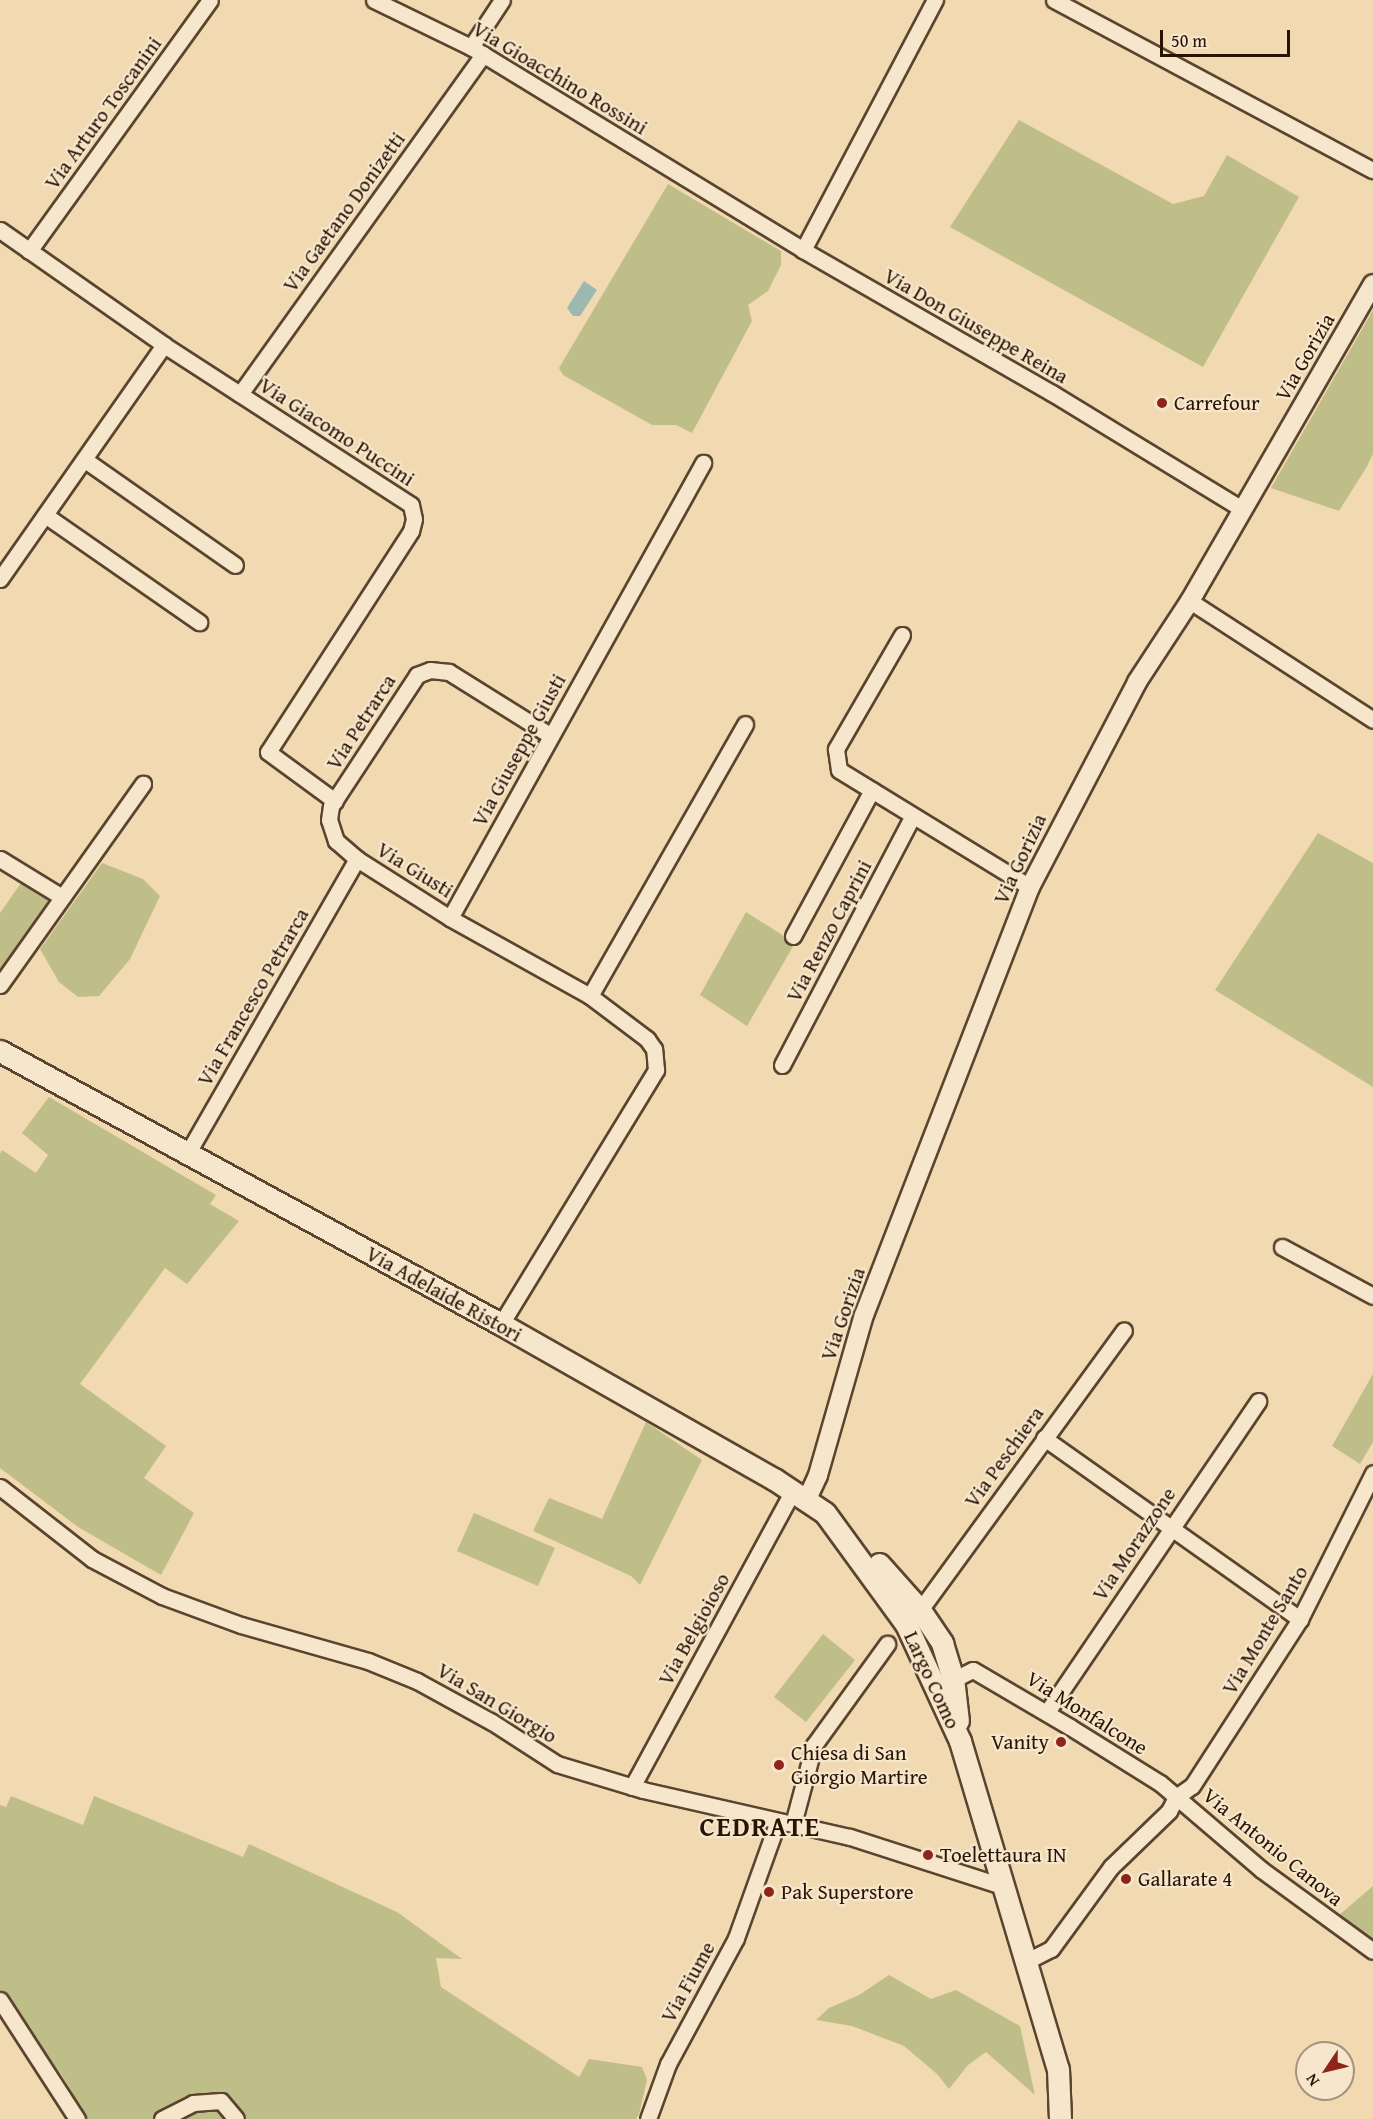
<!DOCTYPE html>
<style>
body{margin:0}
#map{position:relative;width:1373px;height:2119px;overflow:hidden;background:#f1d9b1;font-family:"Gentium Book Plus",serif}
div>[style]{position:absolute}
.green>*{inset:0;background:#c0be88}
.water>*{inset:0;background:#9bb9b1}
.roads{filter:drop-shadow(2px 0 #5b442e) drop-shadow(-2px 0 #5b442e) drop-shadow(0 2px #5b442e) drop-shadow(0 -2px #5b442e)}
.minor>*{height:15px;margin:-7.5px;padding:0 7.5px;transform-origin:7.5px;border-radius:7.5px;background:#f6e6cc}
.tertiary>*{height:18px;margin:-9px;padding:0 9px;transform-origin:9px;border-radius:9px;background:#f6e6cc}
.secondary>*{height:21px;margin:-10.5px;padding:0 10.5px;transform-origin:10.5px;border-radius:10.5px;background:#f6e6cc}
.dots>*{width:16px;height:16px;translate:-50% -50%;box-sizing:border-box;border:3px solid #f6e6cc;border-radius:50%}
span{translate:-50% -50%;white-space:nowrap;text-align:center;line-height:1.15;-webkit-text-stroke:4.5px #f6e6cc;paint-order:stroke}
.street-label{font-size:21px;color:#291303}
.poi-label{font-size:21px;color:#291303}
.left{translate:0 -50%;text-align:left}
.right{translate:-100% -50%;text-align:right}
.district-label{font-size:27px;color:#291303;font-weight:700;letter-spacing:1.5px}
.north{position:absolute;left:1295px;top:2041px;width:60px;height:60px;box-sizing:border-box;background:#f6e6cc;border:2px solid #a4927c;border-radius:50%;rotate:235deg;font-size:16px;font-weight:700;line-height:24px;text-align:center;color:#291303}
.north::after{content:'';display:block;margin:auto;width:21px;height:27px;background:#8f2418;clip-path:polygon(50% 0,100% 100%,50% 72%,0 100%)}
.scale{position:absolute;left:1160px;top:30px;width:130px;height:27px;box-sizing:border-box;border:3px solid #291303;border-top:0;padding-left:8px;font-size:18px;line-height:21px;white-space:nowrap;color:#291303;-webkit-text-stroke:4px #f6e6cc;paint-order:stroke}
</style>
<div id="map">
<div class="green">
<i style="clip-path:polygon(1019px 120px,1173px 204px,1204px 196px,1227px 155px,1299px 197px,1203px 367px,950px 227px)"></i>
<i style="clip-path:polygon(668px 184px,781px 251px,781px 265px,768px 291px,748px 305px,752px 321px,692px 433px,676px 425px,652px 425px,563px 375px,559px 368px)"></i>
<i style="clip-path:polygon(1373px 310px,1373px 454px,1366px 468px,1339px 511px,1271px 488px)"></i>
<i style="clip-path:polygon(1318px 833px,1373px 863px,1373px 1087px,1215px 990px)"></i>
<i style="clip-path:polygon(102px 863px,143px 879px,160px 896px,130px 959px,99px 996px,78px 997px,59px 982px,40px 949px)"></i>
<i style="clip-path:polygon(21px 883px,51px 902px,0 970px,0 913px)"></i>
<i style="clip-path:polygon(746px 912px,795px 943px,747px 1026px,700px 995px)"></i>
<i style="clip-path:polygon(49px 1097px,216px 1195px,210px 1204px,239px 1221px,187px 1284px,165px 1268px,80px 1384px,166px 1446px,144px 1478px,194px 1513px,161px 1575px,78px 1527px,0 1468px,0 1154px,2px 1150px,36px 1173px,48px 1155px,22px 1133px)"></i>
<i style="clip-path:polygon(1373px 1374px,1373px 1442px,1360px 1464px,1332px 1446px)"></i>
<i style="clip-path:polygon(646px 1422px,702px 1460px,640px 1585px,631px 1576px,533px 1531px,549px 1498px,602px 1519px)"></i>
<i style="clip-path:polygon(474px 1513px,555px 1548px,538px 1586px,457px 1551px)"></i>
<i style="clip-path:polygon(823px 1634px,855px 1660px,806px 1722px,774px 1697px)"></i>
<i style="clip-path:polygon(11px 1796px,83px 1825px,94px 1796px,243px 1857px,249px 1844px,397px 1912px,462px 1959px,436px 1958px,441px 1987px,579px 2077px,589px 2059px,642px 2067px,647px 2080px,639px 2114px,636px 2119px,86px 2119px,65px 2080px,0 1990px,0 1805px,6px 1807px)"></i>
<i style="clip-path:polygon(1373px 1886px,1373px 1941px,1338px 1916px)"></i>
<i style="clip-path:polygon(889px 1975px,931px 1999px,956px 1990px,1020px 2026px,1035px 2095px,986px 2052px,968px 2065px,949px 2089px,937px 2074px,904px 2046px,852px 2026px,816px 2020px,829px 2008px,859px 1995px)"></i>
</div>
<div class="water">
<i style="clip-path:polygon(584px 281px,597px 290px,580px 316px,573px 316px,567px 308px)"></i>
</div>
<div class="roads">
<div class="minor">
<i style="left:374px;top:0;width:108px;rotate:25.9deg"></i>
<i style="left:471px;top:47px;width:389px;rotate:31.4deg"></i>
<i style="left:803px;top:250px;width:287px;rotate:29.9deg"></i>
<i style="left:1052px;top:393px;width:223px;rotate:31.4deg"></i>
<i style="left:1054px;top:0;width:361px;rotate:28.1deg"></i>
<i style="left:471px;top:47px;width:56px;rotate:-56.6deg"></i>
<i style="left:0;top:230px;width:200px;rotate:35deg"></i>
<i style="left:164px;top:345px;width:294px;rotate:32.9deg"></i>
<i style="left:411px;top:505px;width:14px;rotate:78deg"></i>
<i style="left:414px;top:519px;width:12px;rotate:104deg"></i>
<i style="left:411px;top:531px;width:263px;rotate:122.9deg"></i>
<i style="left:268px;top:752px;width:83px;rotate:36.2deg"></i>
<i style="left:803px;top:250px;width:283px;rotate:-62.2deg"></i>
<i style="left:29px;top:251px;width:309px;rotate:-54.2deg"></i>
<i style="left:240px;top:394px;width:418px;rotate:-54.4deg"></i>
<i style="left:85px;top:460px;width:183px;rotate:35deg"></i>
<i style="left:45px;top:515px;width:188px;rotate:34.8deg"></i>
<i style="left:0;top:579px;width:286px;rotate:-55deg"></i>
<i style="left:1190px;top:601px;width:218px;rotate:33deg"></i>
<i style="left:902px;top:635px;width:132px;rotate:120.1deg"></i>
<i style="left:836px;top:749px;width:21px;rotate:82deg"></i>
<i style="left:839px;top:770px;width:224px;rotate:31.5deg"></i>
<i style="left:0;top:859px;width:73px;rotate:31.5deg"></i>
<i style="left:450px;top:918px;width:110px;rotate:-147.6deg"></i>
<i style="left:357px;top:859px;width:28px;rotate:-139deg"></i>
<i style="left:336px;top:841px;width:22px;rotate:-108deg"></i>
<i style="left:329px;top:820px;width:14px;rotate:-82deg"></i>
<i style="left:331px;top:806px;width:157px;rotate:-56.7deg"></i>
<i style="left:417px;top:675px;width:14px;rotate:-21deg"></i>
<i style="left:430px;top:670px;width:19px;rotate:6deg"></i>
<i style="left:449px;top:672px;width:119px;rotate:32deg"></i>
<i style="left:793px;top:936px;width:166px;rotate:-61.6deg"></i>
<i style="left:0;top:985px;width:247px;rotate:-54.6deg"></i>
<i style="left:590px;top:996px;width:313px;rotate:-60.3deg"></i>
<i style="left:782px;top:1065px;width:280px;rotate:-62.3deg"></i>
<i style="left:186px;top:1156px;width:343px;rotate:-60.1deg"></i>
<i style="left:1282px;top:1247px;width:103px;rotate:28.3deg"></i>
<i style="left:501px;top:1324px;width:298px;rotate:-58.6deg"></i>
<i style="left:656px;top:1070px;width:21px;rotate:-95deg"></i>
<i style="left:654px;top:1049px;width:12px;rotate:-125deg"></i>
<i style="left:647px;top:1039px;width:71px;rotate:-143deg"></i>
<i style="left:590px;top:996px;width:160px;rotate:-150.9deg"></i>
<i style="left:450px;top:918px;width:521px;rotate:-60.92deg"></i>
<i style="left:1044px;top:1438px;width:314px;rotate:35.3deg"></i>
<i style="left:0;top:1487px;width:117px;rotate:38deg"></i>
<i style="left:92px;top:1559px;width:79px;rotate:27.9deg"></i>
<i style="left:162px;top:1596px;width:84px;rotate:20.2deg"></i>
<i style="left:241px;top:1625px;width:132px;rotate:15.8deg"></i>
<i style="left:368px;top:1661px;width:53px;rotate:22.2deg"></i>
<i style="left:417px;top:1681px;width:85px;rotate:28.7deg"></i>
<i style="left:492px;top:1722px;width:77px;rotate:32.9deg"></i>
<i style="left:557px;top:1764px;width:90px;rotate:16.8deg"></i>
<i style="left:643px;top:1790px;width:212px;rotate:12.8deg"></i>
<i style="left:850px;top:1837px;width:160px;rotate:17.9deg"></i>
<i style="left:920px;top:1610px;width:346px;rotate:-53.9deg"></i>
<i style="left:945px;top:1684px;width:31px;rotate:-27deg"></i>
<i style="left:973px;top:1670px;width:113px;rotate:30.4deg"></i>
<i style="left:1070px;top:1727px;width:106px;rotate:31.9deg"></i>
<i style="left:1160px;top:1783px;width:134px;rotate:40.5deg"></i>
<i style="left:1262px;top:1870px;width:137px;rotate:36.1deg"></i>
<i style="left:1047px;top:1712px;width:376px;rotate:-55.8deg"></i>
<i style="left:632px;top:1787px;width:337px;rotate:-61.5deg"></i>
<i style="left:1176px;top:1797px;width:19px;rotate:-35deg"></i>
<i style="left:1192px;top:1786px;width:199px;rotate:-57.1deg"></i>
<i style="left:1300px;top:1619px;width:163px;rotate:-63.4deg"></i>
<i style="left:793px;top:1824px;width:82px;rotate:-75.1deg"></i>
<i style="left:814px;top:1745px;width:125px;rotate:-54.1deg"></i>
<i style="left:1025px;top:1962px;width:29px;rotate:-27deg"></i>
<i style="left:1051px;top:1949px;width:102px;rotate:-53.8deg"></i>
<i style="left:1111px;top:1867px;width:81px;rotate:-44deg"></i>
<i style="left:1169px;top:1811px;width:16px;rotate:-63deg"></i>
<i style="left:0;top:2000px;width:142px;rotate:57.1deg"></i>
<i style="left:162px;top:2119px;width:35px;rotate:-27deg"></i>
<i style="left:193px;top:2103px;width:28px;rotate:-4deg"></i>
<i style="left:221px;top:2101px;width:23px;rotate:50deg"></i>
<i style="left:648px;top:2119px;width:59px;rotate:-70deg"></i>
<i style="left:668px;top:2064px;width:143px;rotate:-61.6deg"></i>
<i style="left:736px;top:1938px;width:124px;rotate:-70.3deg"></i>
</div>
<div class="tertiary">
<i style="left:807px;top:1499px;width:26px;rotate:-65deg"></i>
<i style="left:818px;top:1475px;width:166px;rotate:-74deg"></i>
<i style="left:864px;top:1315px;width:459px;rotate:-68.8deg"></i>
<i style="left:1030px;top:887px;width:231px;rotate:-62.4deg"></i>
<i style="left:1137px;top:682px;width:97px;rotate:-56.8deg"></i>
<i style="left:1190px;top:601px;width:366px;rotate:-60deg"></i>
</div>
<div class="secondary">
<i style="left:0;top:1051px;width:571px;rotate:28.59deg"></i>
<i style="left:501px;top:1324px;width:314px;rotate:29.6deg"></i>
<i style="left:774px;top:1479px;width:61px;rotate:33.7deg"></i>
<i style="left:825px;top:1513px;width:137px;rotate:53.9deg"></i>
<i style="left:906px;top:1624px;width:129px;rotate:65.2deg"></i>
<i style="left:960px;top:1741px;width:342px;rotate:73.4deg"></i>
<i style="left:1058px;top:2069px;width:50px;rotate:87.7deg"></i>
<i style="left:879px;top:1564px;width:62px;rotate:48.3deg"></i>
<i style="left:920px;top:1610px;width:40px;rotate:56deg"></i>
<i style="left:942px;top:1643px;width:37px;rotate:73deg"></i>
<i style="left:953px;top:1678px;width:43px;rotate:83.4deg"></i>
</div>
</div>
<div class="dots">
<i style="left:1162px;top:403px;background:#8f2418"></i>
<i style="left:1061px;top:1742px;background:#8f2418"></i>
<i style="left:779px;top:1765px;background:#8f2418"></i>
<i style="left:928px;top:1855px;background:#8f2418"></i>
<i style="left:1126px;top:1879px;background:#8f2418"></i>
<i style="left:769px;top:1892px;background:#8f2418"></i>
</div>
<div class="street-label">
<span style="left:560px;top:78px;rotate:31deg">Via Gioacchino Rossini</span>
<span style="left:103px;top:113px;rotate:-54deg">Via Arturo Toscanini</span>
<span style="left:344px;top:212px;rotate:-54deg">Via Gaetano Donizetti</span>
<span style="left:976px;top:326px;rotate:30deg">Via Don Giuseppe Reina</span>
<span style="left:1305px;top:357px;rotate:-60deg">Via Gorizia</span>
<span style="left:337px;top:432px;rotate:33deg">Via Giacomo Puccini</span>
<span style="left:361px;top:722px;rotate:-57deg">Via Petrarca</span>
<span style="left:519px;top:750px;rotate:-61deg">Via Giuseppe Giusti</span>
<span style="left:1020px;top:859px;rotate:-65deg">Via Gorizia</span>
<span style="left:415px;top:870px;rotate:32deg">Via Giusti</span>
<span style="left:829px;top:931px;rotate:-62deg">Via Renzo Caprini</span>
<span style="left:253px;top:997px;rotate:-60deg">Via Francesco Petrarca</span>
<span style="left:444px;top:1294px;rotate:29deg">Via Adelaide Ristori</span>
<span style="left:843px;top:1314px;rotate:-71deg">Via Gorizia</span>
<span style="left:1004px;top:1457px;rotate:-54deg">Via Peschiera</span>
<span style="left:1134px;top:1544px;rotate:-56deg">Via Morazzone</span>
<span style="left:694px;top:1629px;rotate:-61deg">Via Belgioioso</span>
<span style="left:1265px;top:1630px;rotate:-59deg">Via Monte Santo</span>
<span style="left:932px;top:1680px;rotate:65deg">Largo Como</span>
<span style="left:497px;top:1703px;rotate:31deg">Via San Giorgio</span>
<span style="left:1087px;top:1713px;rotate:32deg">Via Monfalcone</span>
<span style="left:1273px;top:1847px;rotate:39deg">Via Antonio Canova</span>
<span style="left:688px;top:1982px;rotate:-61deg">Via Fiume</span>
</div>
<div class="poi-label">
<span class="left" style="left:1174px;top:403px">Carrefour</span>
<span class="right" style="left:1049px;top:1742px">Vanity</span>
<span class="left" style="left:791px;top:1765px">Chiesa di San<br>Giorgio Martire</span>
<span class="left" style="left:940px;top:1855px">Toelettaura IN</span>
<span class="left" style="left:1138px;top:1879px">Gallarate 4</span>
<span class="left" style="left:781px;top:1892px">Pak Superstore</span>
</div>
<div class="district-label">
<span style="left:760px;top:1827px">CEDRATE</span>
</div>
<div class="north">N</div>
<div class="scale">50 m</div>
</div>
